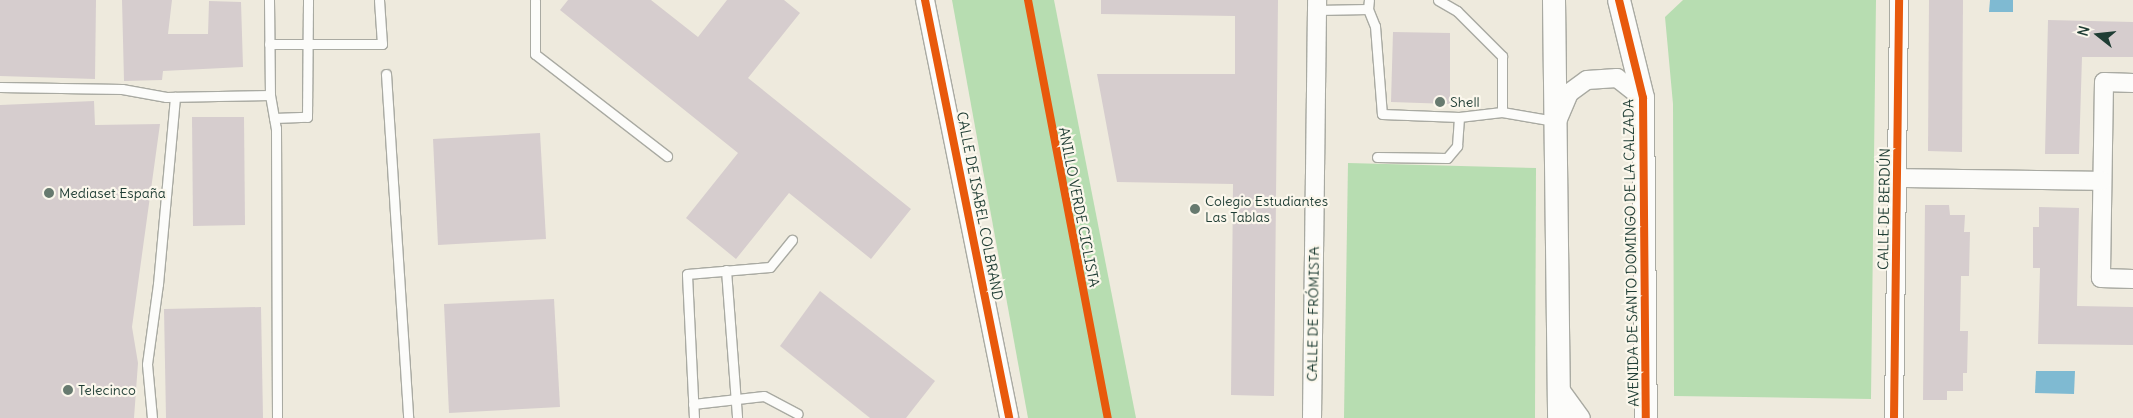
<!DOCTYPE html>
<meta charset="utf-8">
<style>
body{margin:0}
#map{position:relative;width:2133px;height:418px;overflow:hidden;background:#eeeadd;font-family:Delius,sans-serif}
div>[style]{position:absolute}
.green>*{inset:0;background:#b7ddb1}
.water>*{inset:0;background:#7fbad2}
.building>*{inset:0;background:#d6cdce}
.roads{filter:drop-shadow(1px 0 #a9aaa2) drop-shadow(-1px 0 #a9aaa2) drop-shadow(0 1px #a9aaa2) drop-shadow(0 -1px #a9aaa2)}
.service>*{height:9px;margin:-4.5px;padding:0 4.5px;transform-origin:4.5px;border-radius:4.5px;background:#fcfcfa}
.minor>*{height:18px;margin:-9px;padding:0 9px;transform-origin:9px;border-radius:9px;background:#fcfcfa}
.tertiary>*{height:22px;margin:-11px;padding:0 11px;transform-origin:11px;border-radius:11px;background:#fcfcfa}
.cycleway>*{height:8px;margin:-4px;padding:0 4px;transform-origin:4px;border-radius:4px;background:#e8590c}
.dots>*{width:14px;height:14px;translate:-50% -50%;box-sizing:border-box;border:2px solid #fbf7ec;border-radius:50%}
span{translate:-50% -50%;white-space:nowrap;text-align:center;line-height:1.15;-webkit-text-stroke:4.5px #fbf7ec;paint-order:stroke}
.poi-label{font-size:14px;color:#1f3d34}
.left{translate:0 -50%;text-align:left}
.street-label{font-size:14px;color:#1f3d34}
.north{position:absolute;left:2073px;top:10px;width:50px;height:50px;-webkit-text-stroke:4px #fbf7ec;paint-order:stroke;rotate:286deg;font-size:14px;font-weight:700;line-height:20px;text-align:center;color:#1f3d34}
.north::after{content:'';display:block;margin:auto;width:18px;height:22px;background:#1f3d34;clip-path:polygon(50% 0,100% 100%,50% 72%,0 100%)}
</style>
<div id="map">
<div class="green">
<i style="clip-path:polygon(952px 0,1054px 0,1136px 418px,1028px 418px)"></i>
<i style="clip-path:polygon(1683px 0,1876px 0,1871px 399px,1674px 396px,1673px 104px,1665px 17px)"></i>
<i style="clip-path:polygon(1348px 163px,1536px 168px,1535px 418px,1344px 418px)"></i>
</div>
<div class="water">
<i style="clip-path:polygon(1990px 0,2013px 0,2013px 12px,1989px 12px)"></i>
<i style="clip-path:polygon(2036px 371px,2075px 371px,2074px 394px,2035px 393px)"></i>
</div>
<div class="building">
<i style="clip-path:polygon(0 0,96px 0,95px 79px,0 76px)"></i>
<i style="clip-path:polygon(122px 0,172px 0,168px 34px,208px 34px,209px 1px,241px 2px,243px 67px,163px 71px,162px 80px,124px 81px)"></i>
<i style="clip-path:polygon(568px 0,651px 0,698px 37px,727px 0,784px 0,800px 13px,748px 78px,911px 209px,871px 259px,789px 193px,736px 259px,686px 218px,738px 153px,560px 10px)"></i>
<i style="clip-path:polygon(1101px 0,1278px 0,1274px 396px,1231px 395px,1233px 184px,1117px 182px,1097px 74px,1235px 74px,1235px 16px,1101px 14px)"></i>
<i style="clip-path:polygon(1929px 0,1963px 0,1962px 152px,1928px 151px)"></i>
<i style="clip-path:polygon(2048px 20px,2133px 22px,2133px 57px,2082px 57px,2079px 154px,2045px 154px)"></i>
<i style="clip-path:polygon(1393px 32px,1450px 33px,1450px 104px,1391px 102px)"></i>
<i style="clip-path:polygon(94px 101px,95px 125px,160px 124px,132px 327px,138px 363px,134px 418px,0 418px,0 105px)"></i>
<i style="clip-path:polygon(192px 117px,244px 117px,245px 225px,193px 226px)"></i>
<i style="clip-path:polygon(540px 133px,546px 239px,438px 245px,433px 139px)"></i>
<i style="clip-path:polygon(1925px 205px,1949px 205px,1950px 215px,1965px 215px,1964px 232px,1970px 232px,1969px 276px,1961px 276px,1960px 331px,1968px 331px,1967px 373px,1963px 373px,1963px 391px,1947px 391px,1947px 400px,1923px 400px)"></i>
<i style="clip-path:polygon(2039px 207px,2079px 208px,2077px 306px,2133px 307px,2133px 345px,2038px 344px,2040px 268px,2033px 268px,2033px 227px,2039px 227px)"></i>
<i style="clip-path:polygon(820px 291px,935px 381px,906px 418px,870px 418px,780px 346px)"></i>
<i style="clip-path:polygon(554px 299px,560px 407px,449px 413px,444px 304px)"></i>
<i style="clip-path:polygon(261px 307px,263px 418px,166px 418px,164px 309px)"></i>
</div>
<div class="roads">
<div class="service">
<i style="left:269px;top:0;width:95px;rotate:89.4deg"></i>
<i style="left:270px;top:95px;width:34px;rotate:80deg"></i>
<i style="left:276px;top:128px;width:290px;rotate:89.8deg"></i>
<i style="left:535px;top:0;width:54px;rotate:90deg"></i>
<i style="left:535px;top:54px;width:167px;rotate:37.7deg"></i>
<i style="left:1438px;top:0;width:22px;rotate:30deg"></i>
<i style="left:1457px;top:11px;width:64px;rotate:45deg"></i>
<i style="left:1502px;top:56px;width:56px;rotate:90deg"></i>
<i style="left:1502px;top:112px;width:53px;rotate:9.8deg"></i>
<i style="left:1368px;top:9px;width:18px;rotate:68deg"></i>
<i style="left:1375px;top:26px;width:88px;rotate:85.5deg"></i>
<i style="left:1382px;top:114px;width:77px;rotate:2.2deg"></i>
<i style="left:1459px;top:117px;width:43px;rotate:-6.6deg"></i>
<i style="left:1317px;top:10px;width:51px;rotate:-1.1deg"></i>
<i style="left:1368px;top:9px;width:9px;rotate:-84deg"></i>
<i style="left:269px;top:44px;width:113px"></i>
<i style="left:382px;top:44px;width:44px;rotate:-93.9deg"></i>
<i style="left:386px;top:74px;width:345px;rotate:86.3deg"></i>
<i style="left:0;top:87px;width:122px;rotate:0.9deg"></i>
<i style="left:122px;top:89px;width:45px;rotate:10.3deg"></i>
<i style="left:166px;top:97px;width:104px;rotate:-1.1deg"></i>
<i style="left:274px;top:118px;width:33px;rotate:-2deg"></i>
<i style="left:307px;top:117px;width:117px;rotate:-89.5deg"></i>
<i style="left:1377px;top:157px;width:70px;rotate:0.8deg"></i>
<i style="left:1447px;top:158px;width:16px;rotate:-50deg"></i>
<i style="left:1457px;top:146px;width:29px;rotate:-86deg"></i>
<i style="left:726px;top:270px;width:148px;rotate:85.7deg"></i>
<i style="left:693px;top:404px;width:71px;rotate:-6.4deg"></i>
<i style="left:764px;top:396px;width:38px;rotate:28deg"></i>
<i style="left:152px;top:418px;width:54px;rotate:-95.3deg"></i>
<i style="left:147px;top:364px;width:81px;rotate:-82.2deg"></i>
<i style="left:158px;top:284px;width:188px;rotate:-84.8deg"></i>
<i style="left:694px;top:418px;width:144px;rotate:-92.8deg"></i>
<i style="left:687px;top:274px;width:83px;rotate:-4.8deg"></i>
<i style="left:770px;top:267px;width:35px;rotate:-51deg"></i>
</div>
<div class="minor">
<i style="left:925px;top:0;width:426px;rotate:78.6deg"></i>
<i style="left:2133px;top:83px;width:29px;rotate:-178deg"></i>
<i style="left:2104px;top:82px;width:196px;rotate:90.9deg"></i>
<i style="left:2101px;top:278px;width:32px;rotate:2deg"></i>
<i style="left:1558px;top:119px;width:28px;rotate:-67deg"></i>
<i style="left:1569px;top:93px;width:22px;rotate:-36deg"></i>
<i style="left:1587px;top:80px;width:30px;rotate:-4deg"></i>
<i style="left:1617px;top:78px;width:33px;rotate:38deg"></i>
<i style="left:1897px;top:178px;width:205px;rotate:0.8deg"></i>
<i style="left:1559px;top:388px;width:37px;rotate:54deg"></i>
<i style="left:1312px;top:418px;width:418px;rotate:-89.3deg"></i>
<i style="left:1894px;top:418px;width:418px;rotate:-89.3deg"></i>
</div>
<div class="tertiary">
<i style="left:1554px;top:0;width:418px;rotate:89.3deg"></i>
<i style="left:1619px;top:0;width:101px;rotate:76.2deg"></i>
<i style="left:1643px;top:98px;width:320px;rotate:89.5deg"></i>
</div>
</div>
<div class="cycleway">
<i style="left:925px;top:0;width:426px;rotate:78.6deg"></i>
<i style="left:1028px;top:0;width:426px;rotate:79.2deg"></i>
<i style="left:1619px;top:0;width:101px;rotate:76.2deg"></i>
<i style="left:1643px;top:98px;width:320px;rotate:89.5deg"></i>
<i style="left:1894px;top:418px;width:418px;rotate:-89.3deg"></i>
</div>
<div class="dots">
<i style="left:1440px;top:102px;background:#677a6f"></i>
<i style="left:49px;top:193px;background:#677a6f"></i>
<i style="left:1195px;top:209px;background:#677a6f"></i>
<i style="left:68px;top:390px;background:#677a6f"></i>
</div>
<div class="poi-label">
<span class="left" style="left:1450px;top:102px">Shell</span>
<span class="left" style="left:59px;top:193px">Mediaset España</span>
<span class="left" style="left:1205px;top:209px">Colegio Estudiantes<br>Las Tablas</span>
<span class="left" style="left:78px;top:390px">Telecinco</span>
</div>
<div class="street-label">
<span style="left:980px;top:206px;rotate:79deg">CALLE DE ISABEL COLBRAND</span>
<span style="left:1079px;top:207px;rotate:79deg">ANILLO VERDE CICLISTA</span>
<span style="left:1884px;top:209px;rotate:-89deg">CALLE DE BERDÚN</span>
<span style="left:1631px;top:253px;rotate:-91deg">AVENIDA DE SANTO DOMINGO DE LA CALZADA</span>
<span style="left:1313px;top:314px;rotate:-89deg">CALLE DE FRÓMISTA</span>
</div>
<div class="north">N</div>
</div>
